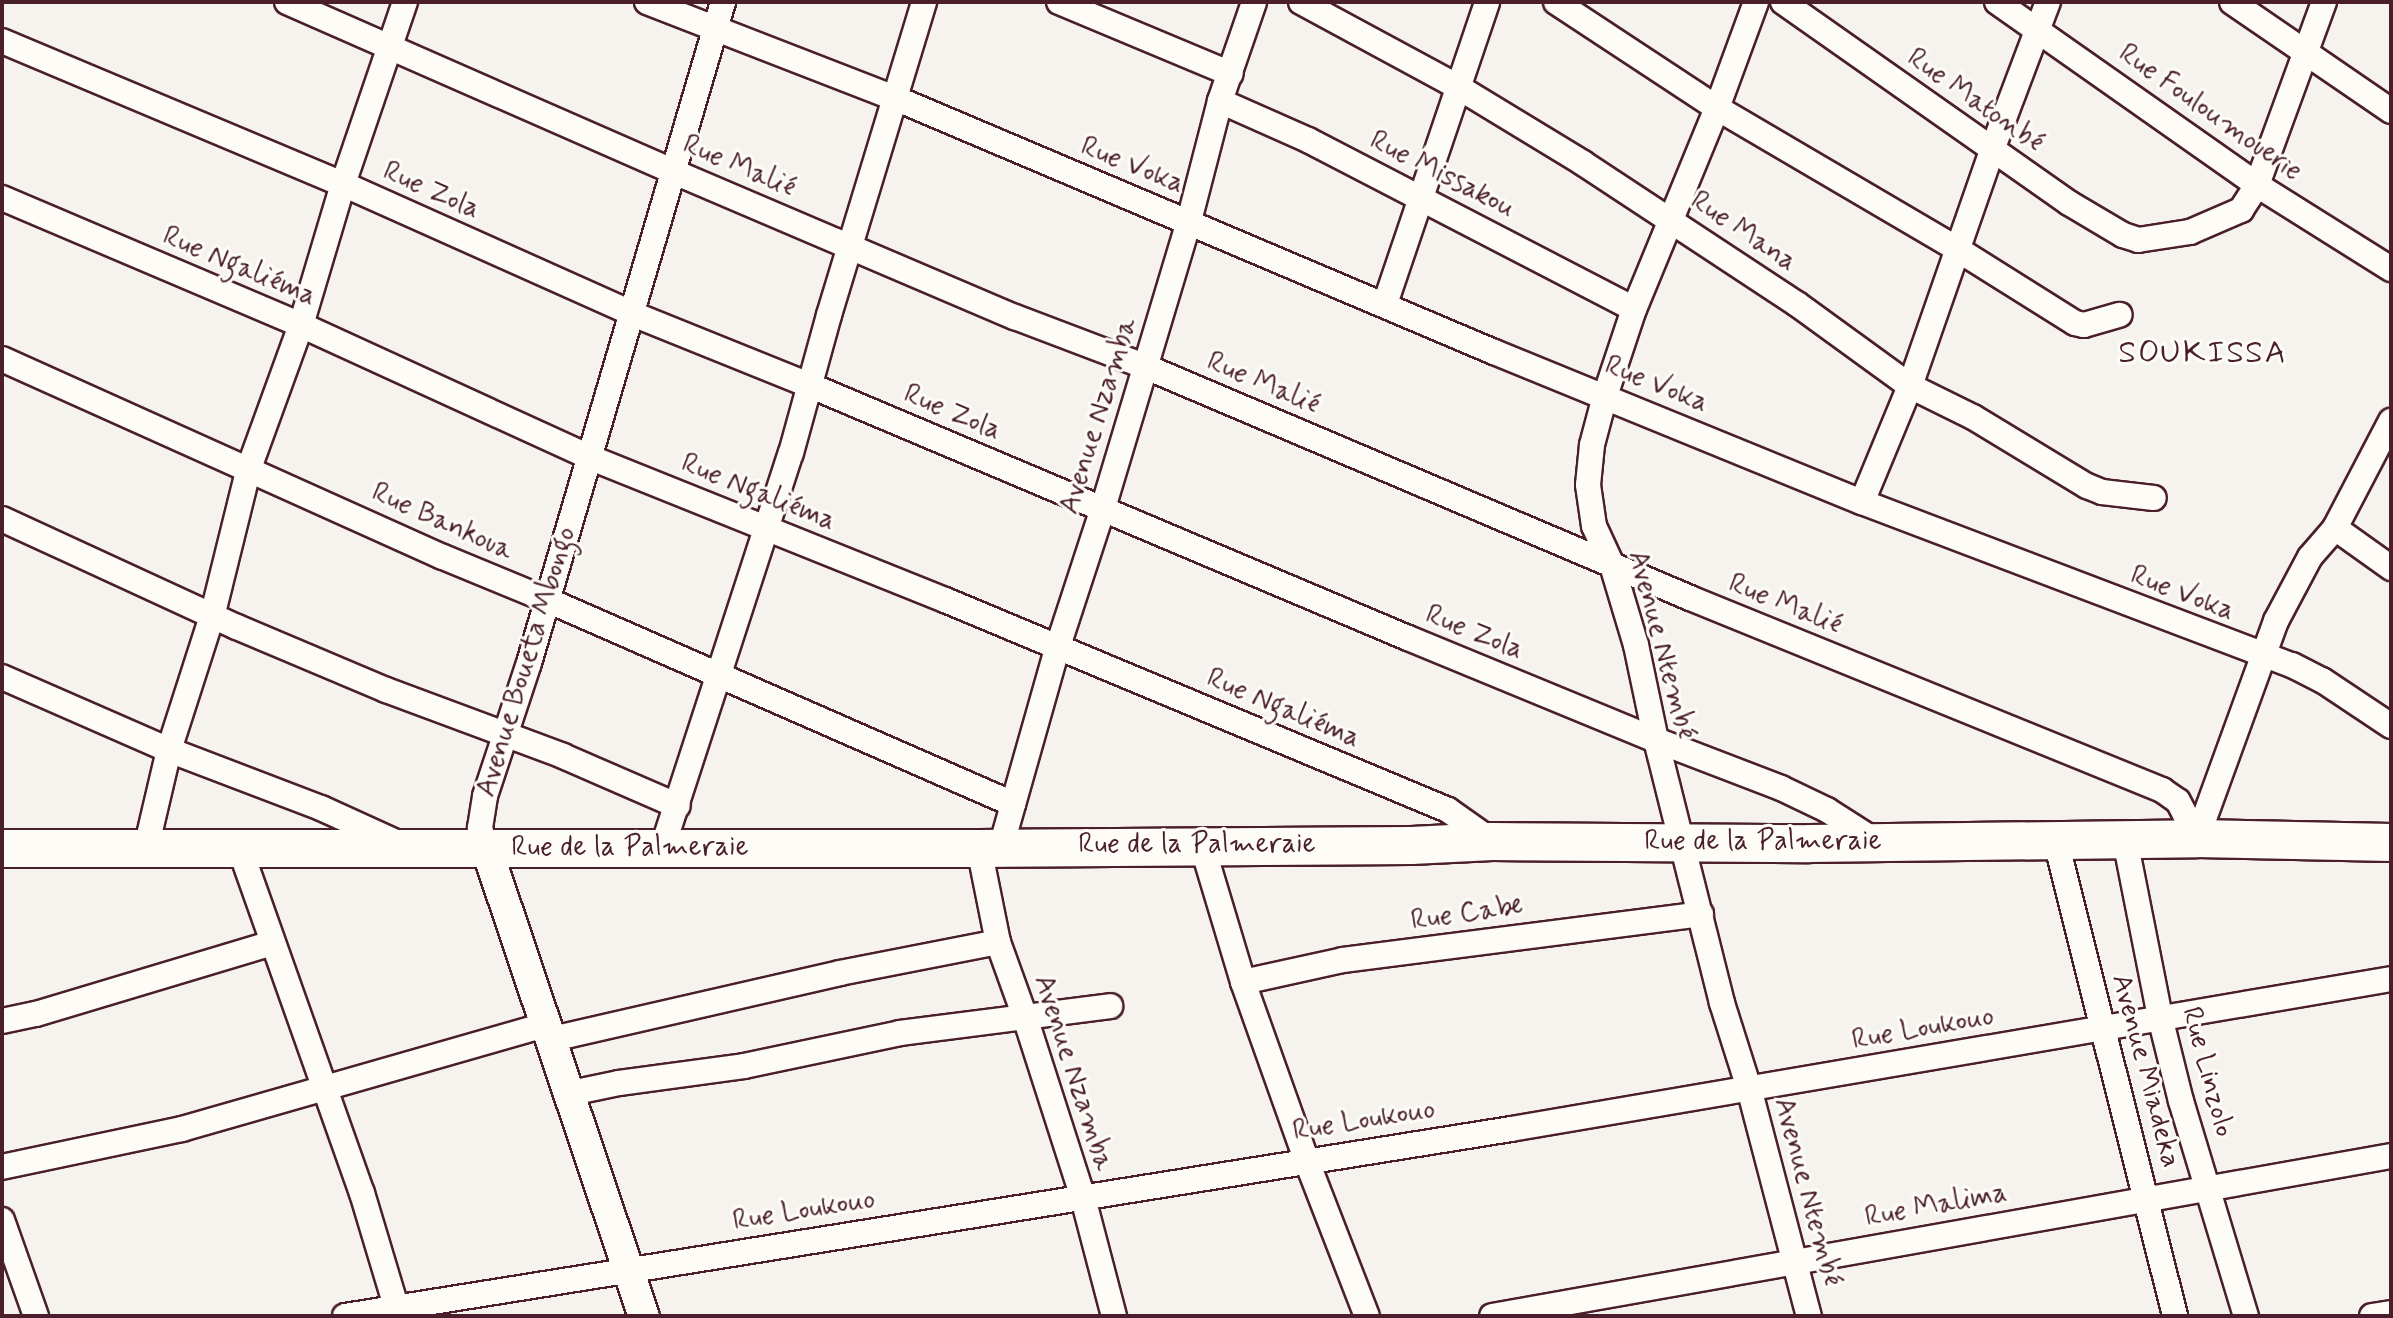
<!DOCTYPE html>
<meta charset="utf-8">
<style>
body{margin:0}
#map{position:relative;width:2393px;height:1318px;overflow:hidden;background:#f6f3ef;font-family:Mynerve,sans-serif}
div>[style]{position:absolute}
.roads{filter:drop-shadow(2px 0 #4a1f2b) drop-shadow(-2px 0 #4a1f2b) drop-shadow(0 2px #4a1f2b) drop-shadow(0 -2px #4a1f2b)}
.minor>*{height:24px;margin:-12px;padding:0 12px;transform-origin:12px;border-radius:12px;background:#fdfcf7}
.tertiary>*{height:30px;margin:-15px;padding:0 15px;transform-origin:15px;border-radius:15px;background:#fdfcf7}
.primary>*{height:37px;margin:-18.5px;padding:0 18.5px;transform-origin:18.5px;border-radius:18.5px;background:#fdfcf7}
span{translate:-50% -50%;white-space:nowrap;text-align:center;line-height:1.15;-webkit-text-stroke:6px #fdfcf7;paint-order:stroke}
.street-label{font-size:28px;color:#4a1f2b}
.quarter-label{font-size:32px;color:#4a1f2b;letter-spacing:2px}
.frame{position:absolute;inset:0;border:4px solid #4a1f2b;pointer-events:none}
</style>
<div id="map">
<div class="roads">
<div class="minor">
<i style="left:287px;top:2px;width:420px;rotate:23.7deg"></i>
<i style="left:672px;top:171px;width:373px;rotate:23.1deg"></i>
<i style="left:1015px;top:317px;width:138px;rotate:20.8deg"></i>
<i style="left:1144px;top:366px;width:593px;rotate:23.02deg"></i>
<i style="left:1690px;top:598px;width:510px;rotate:22.14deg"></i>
<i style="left:2162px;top:790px;width:19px;rotate:35deg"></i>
<i style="left:2178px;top:801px;width:42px;rotate:62.8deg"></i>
<i style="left:647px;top:2px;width:266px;rotate:21.2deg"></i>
<i style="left:895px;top:98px;width:651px;rotate:22.98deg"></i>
<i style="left:1494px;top:352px;width:397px;rotate:22.2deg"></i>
<i style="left:1862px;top:502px;width:460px;rotate:20.8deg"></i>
<i style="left:2292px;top:665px;width:34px;rotate:27deg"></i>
<i style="left:2322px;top:680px;width:83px;rotate:33.7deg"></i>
<i style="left:1059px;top:2px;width:186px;rotate:22.7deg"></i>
<i style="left:1301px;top:2px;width:179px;rotate:28.4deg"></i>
<i style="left:1458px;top:87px;width:146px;rotate:31.3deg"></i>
<i style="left:1583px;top:163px;width:256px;rotate:33.4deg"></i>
<i style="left:1797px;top:304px;width:140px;rotate:36deg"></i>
<i style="left:1910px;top:386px;width:70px;rotate:26.2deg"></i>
<i style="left:1973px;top:417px;width:133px;rotate:31.2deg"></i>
<i style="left:2087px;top:486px;width:16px;rotate:22deg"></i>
<i style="left:2102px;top:492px;width:52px;rotate:6.6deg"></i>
<i style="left:1556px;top:2px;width:193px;rotate:33.4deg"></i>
<i style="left:1717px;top:108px;width:278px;rotate:30.4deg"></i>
<i style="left:1957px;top:249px;width:139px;rotate:32.1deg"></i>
<i style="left:2075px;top:323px;width:9px;rotate:13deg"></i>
<i style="left:2084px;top:325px;width:37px;rotate:-16deg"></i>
<i style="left:1756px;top:2px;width:113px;rotate:110.2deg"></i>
<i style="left:1717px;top:108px;width:217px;rotate:112.4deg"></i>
<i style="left:1634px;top:309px;width:92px;rotate:108.4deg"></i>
<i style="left:1605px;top:396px;width:51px;rotate:104.9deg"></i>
<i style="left:1592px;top:445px;width:40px;rotate:95.7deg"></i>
<i style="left:1588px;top:485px;width:41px;rotate:81.7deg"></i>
<i style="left:1594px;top:526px;width:43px;rotate:65.2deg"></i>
<i style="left:1612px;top:565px;width:84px;rotate:73.3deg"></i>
<i style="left:1636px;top:645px;width:97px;rotate:78.1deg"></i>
<i style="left:1656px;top:740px;width:271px;rotate:75.9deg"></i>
<i style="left:1722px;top:1003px;width:89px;rotate:72.4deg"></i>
<i style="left:1749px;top:1088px;width:236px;rotate:75.3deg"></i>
<i style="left:1783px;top:2px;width:350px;rotate:35.1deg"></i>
<i style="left:2069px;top:203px;width:63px;rotate:30.7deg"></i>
<i style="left:2123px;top:235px;width:16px;rotate:18deg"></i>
<i style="left:2138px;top:240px;width:53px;rotate:-8.7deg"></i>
<i style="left:2190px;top:232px;width:56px;rotate:-23.3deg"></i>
<i style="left:2241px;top:210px;width:30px;rotate:-57deg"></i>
<i style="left:2257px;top:185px;width:195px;rotate:-69.9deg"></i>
<i style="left:1997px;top:2px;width:318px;rotate:35.1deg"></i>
<i style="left:2257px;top:185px;width:158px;rotate:32.1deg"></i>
<i style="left:2232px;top:2px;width:193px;rotate:34.4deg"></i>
<i style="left:2px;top:41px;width:370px;rotate:22.8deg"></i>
<i style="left:343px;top:184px;width:318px;rotate:24.1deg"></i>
<i style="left:633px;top:314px;width:190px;rotate:22deg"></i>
<i style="left:809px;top:385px;width:650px;rotate:22.9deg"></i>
<i style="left:1408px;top:638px;width:268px;rotate:22.4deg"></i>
<i style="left:1656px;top:740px;width:134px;rotate:21deg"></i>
<i style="left:1781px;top:788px;width:51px;rotate:25.6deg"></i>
<i style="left:1827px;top:810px;width:59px;rotate:32.6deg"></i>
<i style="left:1220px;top:101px;width:96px;rotate:23.9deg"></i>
<i style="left:1308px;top:140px;width:367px;rotate:27.4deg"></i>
<i style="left:2px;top:198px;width:325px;rotate:23deg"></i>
<i style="left:301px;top:325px;width:317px;rotate:24.6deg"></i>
<i style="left:589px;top:457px;width:384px;rotate:21.9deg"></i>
<i style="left:945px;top:600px;width:545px;rotate:22.66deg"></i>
<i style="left:1448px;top:810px;width:54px;rotate:35.2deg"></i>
<i style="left:1385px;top:304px;width:319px;rotate:-71.3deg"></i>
<i style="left:2px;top:359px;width:483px;rotate:24.2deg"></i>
<i style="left:443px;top:557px;width:110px;rotate:22.4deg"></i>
<i style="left:545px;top:599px;width:511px;rotate:23.66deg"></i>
<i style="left:1862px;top:502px;width:126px;rotate:-67.5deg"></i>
<i style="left:1910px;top:386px;width:250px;rotate:-70.8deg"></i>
<i style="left:1992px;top:150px;width:158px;rotate:-69.3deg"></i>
<i style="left:2px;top:519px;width:259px;rotate:24.7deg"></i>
<i style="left:237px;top:627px;width:162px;rotate:22.9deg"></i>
<i style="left:386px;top:690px;width:189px;rotate:20.4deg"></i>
<i style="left:563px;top:756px;width:125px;rotate:23.5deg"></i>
<i style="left:2335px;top:528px;width:69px;rotate:35.5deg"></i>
<i style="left:2px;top:677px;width:182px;rotate:23.6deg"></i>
<i style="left:169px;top:750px;width:163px;rotate:20.9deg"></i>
<i style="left:321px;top:808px;width:85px;rotate:24.4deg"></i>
<i style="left:2197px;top:838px;width:231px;rotate:-70deg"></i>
<i style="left:2276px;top:621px;width:72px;rotate:-62deg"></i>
<i style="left:2310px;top:557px;width:38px;rotate:-49deg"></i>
<i style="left:2335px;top:528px;width:121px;rotate:-62.4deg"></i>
<i style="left:2125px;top:840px;width:180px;rotate:78.8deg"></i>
<i style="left:2160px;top:1017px;width:87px;rotate:76deg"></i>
<i style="left:2181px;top:1101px;width:225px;rotate:73.2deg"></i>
<i style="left:2056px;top:842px;width:489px;rotate:75.9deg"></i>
<i style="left:1202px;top:845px;width:143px;rotate:73.3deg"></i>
<i style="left:1243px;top:982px;width:188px;rotate:70.4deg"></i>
<i style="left:1306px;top:1159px;width:168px;rotate:68.8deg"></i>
<i style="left:239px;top:846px;width:368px;rotate:70.5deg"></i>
<i style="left:362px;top:1193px;width:128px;rotate:73.3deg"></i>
<i style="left:486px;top:847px;width:20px;rotate:-108deg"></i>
<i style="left:480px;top:828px;width:32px;rotate:-81deg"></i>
<i style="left:485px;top:796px;width:140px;rotate:-71.7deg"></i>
<i style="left:529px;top:663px;width:689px;rotate:-73.64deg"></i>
<i style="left:1001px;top:847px;width:206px;rotate:-74.2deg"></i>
<i style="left:1057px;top:649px;width:148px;rotate:-71.9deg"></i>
<i style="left:1103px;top:508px;width:300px;rotate:-73.3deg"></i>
<i style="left:1189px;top:221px;width:124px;rotate:-75.5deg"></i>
<i style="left:1220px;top:101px;width:105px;rotate:-71deg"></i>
<i style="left:146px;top:848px;width:101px;rotate:-76.8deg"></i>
<i style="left:169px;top:750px;width:144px;rotate:-72.2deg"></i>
<i style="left:213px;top:613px;width:149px;rotate:-76.1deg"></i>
<i style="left:249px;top:468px;width:152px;rotate:-70deg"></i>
<i style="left:301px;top:325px;width:147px;rotate:-73.4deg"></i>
<i style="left:343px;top:184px;width:192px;rotate:-71.2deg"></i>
<i style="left:979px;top:848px;width:96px;rotate:78.6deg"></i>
<i style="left:998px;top:942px;width:80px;rotate:70.2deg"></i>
<i style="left:1025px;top:1017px;width:190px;rotate:72.2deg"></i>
<i style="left:1083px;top:1198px;width:122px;rotate:75.3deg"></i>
<i style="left:662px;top:849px;width:416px;rotate:-72deg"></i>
<i style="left:791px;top:453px;width:143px;rotate:-74.6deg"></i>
<i style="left:829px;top:315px;width:327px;rotate:-73.1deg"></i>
<i style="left:1243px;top:982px;width:102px;rotate:-12.4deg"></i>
<i style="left:1343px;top:960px;width:361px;rotate:-7.3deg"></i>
<i style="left:2px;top:1021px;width:35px;rotate:-12deg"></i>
<i style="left:36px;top:1014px;width:246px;rotate:-16.7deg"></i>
<i style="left:552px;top:1039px;width:295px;rotate:-12.9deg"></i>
<i style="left:840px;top:973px;width:161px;rotate:-11.1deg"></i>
<i style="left:571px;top:1093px;width:49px;rotate:-11.8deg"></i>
<i style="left:619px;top:1083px;width:126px;rotate:-7.7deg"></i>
<i style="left:744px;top:1066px;width:159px;rotate:-11.9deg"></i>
<i style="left:900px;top:1033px;width:212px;rotate:-7.3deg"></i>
<i style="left:2px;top:1167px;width:184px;rotate:-11.9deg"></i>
<i style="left:182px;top:1129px;width:380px;rotate:-16deg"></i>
<i style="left:2px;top:1220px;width:102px;rotate:70.5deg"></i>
<i style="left:345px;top:1316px;width:1181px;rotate:-9.11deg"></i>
<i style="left:1511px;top:1129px;width:893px;rotate:-9.67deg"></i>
<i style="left:1492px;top:1316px;width:913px;rotate:-10.09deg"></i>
<i style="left:2372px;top:1316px;width:19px;rotate:-9deg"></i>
</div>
<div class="tertiary">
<i style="left:486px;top:847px;width:495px;rotate:71.4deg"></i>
</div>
<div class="primary">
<i style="left:2px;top:848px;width:977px"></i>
<i style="left:979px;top:848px;width:432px;rotate:-0.4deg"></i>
<i style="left:1411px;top:845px;width:81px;rotate:-2.8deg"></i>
<i style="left:1492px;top:841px;width:317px;rotate:0.4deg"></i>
<i style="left:1809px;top:843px;width:388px;rotate:-0.7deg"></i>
<i style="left:2197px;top:838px;width:194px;rotate:1.2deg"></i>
</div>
</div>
<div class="street-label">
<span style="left:1975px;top:101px;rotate:35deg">Rue Matonbé</span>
<span style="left:2210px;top:113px;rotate:35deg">Rue Fouloumouerie</span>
<span style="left:1132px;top:166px;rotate:22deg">Rue Voka</span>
<span style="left:739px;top:167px;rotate:23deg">Rue Malié</span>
<span style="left:1442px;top:175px;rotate:27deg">Rue Missakou</span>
<span style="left:431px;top:191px;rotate:24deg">Rue Zola</span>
<span style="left:1743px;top:232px;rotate:34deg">Rue Mana</span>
<span style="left:239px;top:267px;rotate:23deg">Rue Ngaliéma</span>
<span style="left:1263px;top:384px;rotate:23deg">Rue Malié</span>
<span style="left:1656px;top:385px;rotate:22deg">Rue Voka</span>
<span style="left:952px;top:413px;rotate:23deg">Rue Zola</span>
<span style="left:1099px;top:416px;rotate:-73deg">Avenue Nzamba</span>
<span style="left:758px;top:493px;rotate:22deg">Rue Ngaliéma</span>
<span style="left:442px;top:522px;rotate:24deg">Rue Bankoua</span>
<span style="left:2182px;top:594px;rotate:21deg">Rue Voka</span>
<span style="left:1785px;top:605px;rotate:22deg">Rue Malié</span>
<span style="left:1474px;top:633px;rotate:22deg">Rue Zola</span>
<span style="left:1661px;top:645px;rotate:75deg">Avenue Ntembé</span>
<span style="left:527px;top:662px;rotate:-73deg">Avenue Boueta Mbongo</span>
<span style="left:1283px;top:709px;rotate:23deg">Rue Ngaliéma</span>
<span style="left:1763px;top:842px">Rue de la Palmeraie</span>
<span style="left:1197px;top:845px">Rue de la Palmeraie</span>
<span style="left:630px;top:848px">Rue de la Palmeraie</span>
<span style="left:1467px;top:914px;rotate:-8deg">Rue Cabe</span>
<span style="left:1923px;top:1029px;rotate:-10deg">Rue Loukouo</span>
<span style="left:2145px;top:1071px;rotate:75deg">Avenue Miadeka</span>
<span style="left:2207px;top:1072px;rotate:75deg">Rue Linzolo</span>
<span style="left:1073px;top:1073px;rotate:72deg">Avenue Nzamba</span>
<span style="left:1364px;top:1121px;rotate:-9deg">Rue Loukouo</span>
<span style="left:1807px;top:1192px;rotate:75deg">Avenue Ntembé</span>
<span style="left:1936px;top:1206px;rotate:-10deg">Rue Malima</span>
<span style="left:804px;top:1211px;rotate:-9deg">Rue Loukouo</span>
</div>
<div class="quarter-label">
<span style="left:2203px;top:353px">SOUKISSA</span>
</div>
<div class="frame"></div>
</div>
